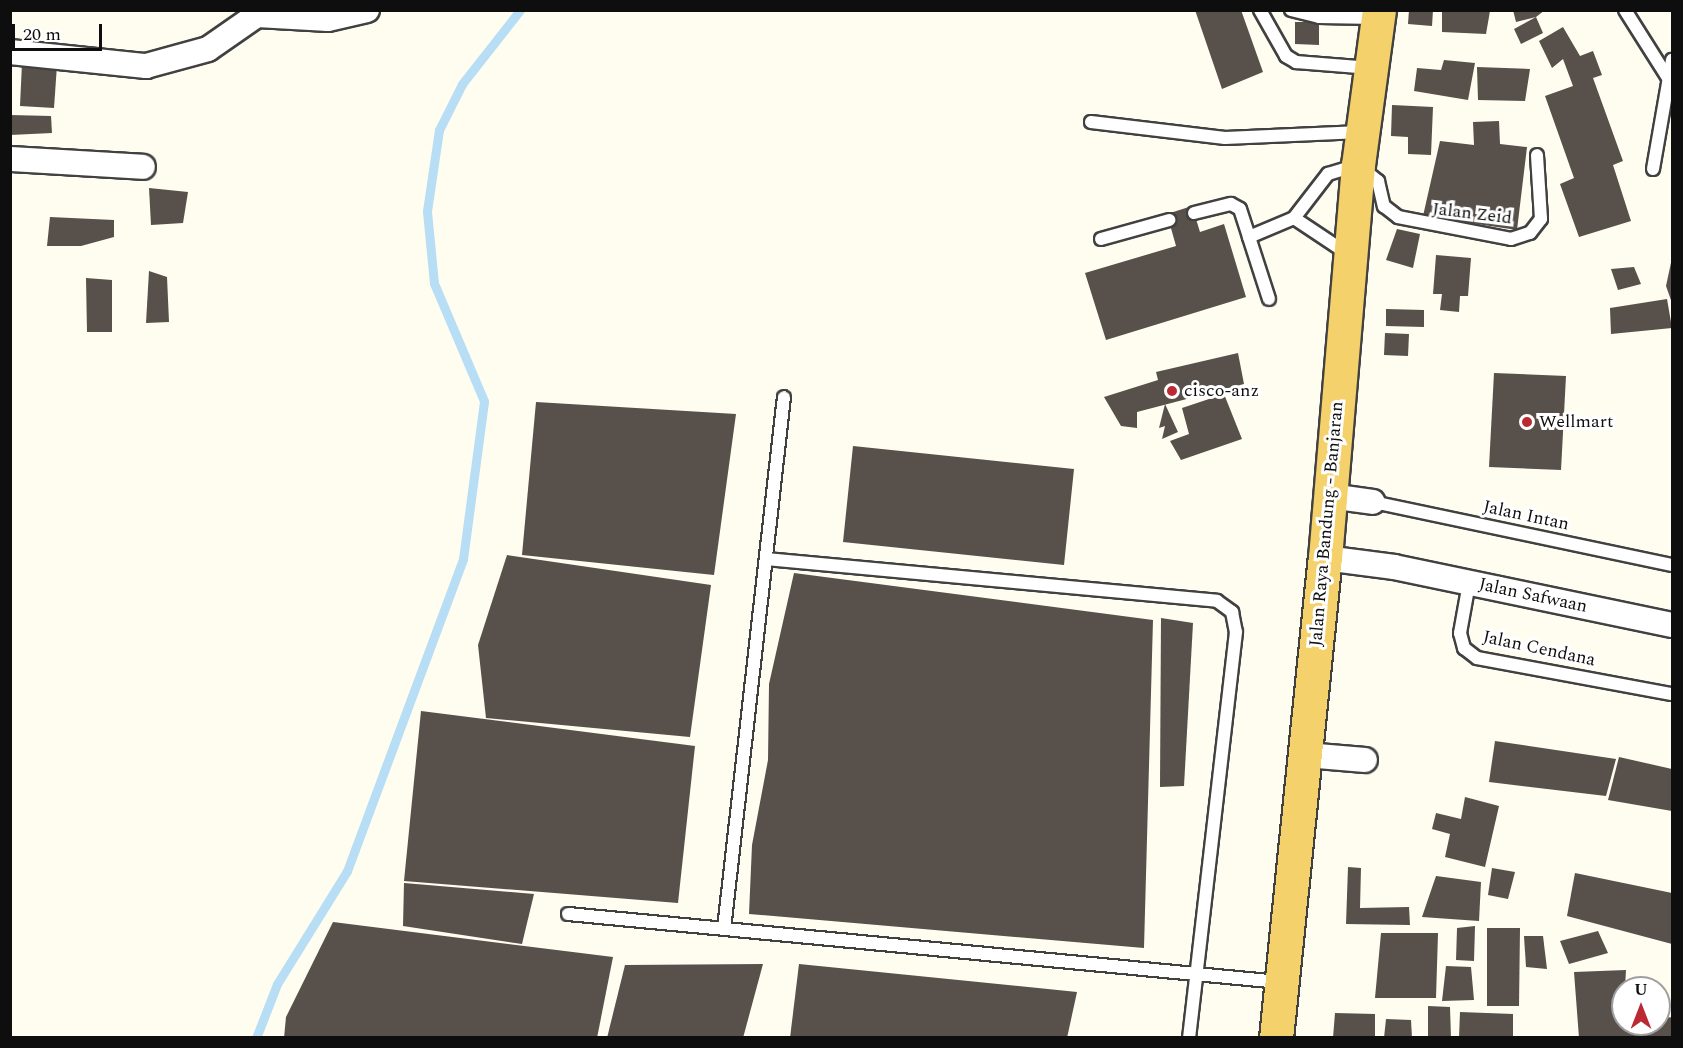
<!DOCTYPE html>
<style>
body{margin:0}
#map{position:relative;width:1683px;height:1048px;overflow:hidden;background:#fffcf0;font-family:Spectral,serif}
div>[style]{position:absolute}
.stream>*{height:9px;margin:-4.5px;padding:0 4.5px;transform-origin:4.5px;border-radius:4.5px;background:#b7def4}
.building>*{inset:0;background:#57504b}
.roads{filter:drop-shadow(2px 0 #414141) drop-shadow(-2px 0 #414141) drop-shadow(0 2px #414141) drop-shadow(0 -2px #414141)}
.service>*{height:12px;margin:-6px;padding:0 6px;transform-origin:6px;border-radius:6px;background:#fff}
.minor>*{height:24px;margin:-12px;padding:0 12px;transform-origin:12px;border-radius:12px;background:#fff}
.primary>*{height:33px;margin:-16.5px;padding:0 16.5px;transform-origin:16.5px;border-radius:16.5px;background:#f4d16b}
.dots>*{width:16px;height:16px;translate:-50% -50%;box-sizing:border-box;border:3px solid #fff;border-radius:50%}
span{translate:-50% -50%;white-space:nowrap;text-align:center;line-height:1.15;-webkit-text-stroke:6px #fff;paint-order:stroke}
.street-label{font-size:18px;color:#0e0e0e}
.poi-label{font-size:18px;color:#0e0e0e}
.left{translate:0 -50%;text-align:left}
.frame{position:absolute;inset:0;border:12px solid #0e0e0e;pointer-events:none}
.north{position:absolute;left:1611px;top:976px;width:60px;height:60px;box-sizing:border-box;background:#fff;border:2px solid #9f9f9f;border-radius:50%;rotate:0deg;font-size:16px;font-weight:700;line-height:24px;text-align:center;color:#0e0e0e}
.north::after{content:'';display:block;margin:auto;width:21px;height:27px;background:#bb2a32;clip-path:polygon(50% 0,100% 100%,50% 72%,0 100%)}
.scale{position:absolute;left:12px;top:24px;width:90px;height:27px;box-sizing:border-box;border:3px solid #0e0e0e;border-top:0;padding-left:8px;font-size:18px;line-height:21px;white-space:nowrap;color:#0e0e0e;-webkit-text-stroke:4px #fff;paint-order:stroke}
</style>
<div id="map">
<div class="stream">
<i style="left:256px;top:1038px;width:58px;rotate:-68.7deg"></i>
<i style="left:277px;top:984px;width:133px;rotate:-58.2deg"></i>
<i style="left:347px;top:871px;width:333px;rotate:-69.6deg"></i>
<i style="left:463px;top:559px;width:159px;rotate:-82.4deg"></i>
<i style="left:484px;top:401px;width:128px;rotate:-113deg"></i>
<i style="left:434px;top:283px;width:72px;rotate:-95.6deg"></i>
<i style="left:427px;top:211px;width:82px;rotate:-81.6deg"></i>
<i style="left:439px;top:130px;width:51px;rotate:-63.4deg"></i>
<i style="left:462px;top:84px;width:94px;rotate:-51.9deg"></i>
</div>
<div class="building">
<i style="clip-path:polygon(1195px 10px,1241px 10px,1263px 72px,1222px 89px)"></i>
<i style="clip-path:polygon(1409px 10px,1433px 10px,1432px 26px,1408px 24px)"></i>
<i style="clip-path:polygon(1442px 10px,1490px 11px,1486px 34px,1442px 32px)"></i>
<i style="clip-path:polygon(1513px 10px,1545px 10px,1536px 17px,1543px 33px,1521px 44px,1514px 29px,1536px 17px,1516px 22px)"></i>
<i style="clip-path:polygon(1295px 22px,1319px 22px,1319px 45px,1295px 44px)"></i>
<i style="clip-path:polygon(1563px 27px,1580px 56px,1593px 51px,1602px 75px,1593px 78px,1623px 161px,1613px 165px,1631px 221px,1579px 237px,1560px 184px,1574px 178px,1545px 96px,1573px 86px,1563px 59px,1552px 68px,1539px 41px)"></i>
<i style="clip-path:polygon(1444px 60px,1475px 63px,1468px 100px,1414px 91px,1417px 68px,1441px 70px)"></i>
<i style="clip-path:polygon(22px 63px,57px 65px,54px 108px,20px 106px)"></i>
<i style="clip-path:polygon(1477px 67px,1530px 69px,1525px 101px,1478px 100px)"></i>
<i style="clip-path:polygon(1392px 105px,1433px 107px,1431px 155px,1408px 154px,1408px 137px,1391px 136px)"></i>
<i style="clip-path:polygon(10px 115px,51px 116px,52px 133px,10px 135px)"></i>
<i style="clip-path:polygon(1499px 121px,1500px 144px,1527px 147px,1517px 230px,1423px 216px,1440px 141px,1474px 145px,1473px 122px)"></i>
<i style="clip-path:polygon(149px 188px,188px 192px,183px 223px,151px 225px)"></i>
<i style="clip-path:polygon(1192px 206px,1200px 232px,1224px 224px,1246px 297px,1106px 340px,1085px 273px,1176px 246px,1167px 214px)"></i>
<i style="clip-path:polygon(50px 217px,114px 220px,114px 237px,81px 246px,47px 246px)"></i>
<i style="clip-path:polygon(1397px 229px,1420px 234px,1413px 268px,1386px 260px)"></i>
<i style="clip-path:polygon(1436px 255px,1471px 258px,1468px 296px,1460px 296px,1459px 312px,1440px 310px,1442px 294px,1433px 294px)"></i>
<i style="clip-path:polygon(1672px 258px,1672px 303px,1666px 286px)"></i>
<i style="clip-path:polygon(1634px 267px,1641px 284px,1618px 290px,1611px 269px)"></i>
<i style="clip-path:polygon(149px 271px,167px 277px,169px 322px,146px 323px)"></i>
<i style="clip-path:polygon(86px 278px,112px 280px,112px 332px,87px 332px)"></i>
<i style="clip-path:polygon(1667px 299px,1672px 328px,1611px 334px,1610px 308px)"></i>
<i style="clip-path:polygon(1386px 309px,1424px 310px,1424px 327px,1386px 326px)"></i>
<i style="clip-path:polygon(1385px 333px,1409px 334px,1408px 356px,1384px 355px)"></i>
<i style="clip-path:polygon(1238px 353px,1244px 384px,1137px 412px,1137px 428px,1121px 426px,1104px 397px,1158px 380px,1156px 372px)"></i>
<i style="clip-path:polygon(1494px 373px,1566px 376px,1561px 470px,1489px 467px)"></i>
<i style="clip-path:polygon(1224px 394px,1242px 439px,1181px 460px,1170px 441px,1189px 434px,1182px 408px)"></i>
<i style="clip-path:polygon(536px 402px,736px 414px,714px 575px,522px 555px)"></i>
<i style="clip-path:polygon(1165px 404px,1178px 432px,1162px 439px,1165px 426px,1159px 428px)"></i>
<i style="clip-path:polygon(853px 446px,1074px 469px,1064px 565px,843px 542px)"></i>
<i style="clip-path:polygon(507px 555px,711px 585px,690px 737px,486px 718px,478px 645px)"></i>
<i style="clip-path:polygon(794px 573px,1153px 620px,1144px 948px,749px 914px,752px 845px,768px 760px,769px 684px)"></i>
<i style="clip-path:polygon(1161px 618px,1193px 623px,1184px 786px,1160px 787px)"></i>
<i style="clip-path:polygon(421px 711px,695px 746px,678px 903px,404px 881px)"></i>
<i style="clip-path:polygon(1495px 741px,1616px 759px,1606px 796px,1489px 782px)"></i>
<i style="clip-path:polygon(1619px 757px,1672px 769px,1672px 811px,1608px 800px)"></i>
<i style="clip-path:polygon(1465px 797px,1499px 806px,1485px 867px,1445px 857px,1450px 834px,1432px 829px,1436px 813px,1461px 819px)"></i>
<i style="clip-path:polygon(1348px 867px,1361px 868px,1360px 908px,1409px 907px,1410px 925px,1346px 924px)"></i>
<i style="clip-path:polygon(1492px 868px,1515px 872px,1508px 899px,1488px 895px)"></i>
<i style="clip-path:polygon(1575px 873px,1672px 893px,1672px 944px,1567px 916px)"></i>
<i style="clip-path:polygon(1436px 876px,1481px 882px,1479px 921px,1422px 917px)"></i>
<i style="clip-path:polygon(404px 883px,534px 894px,522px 944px,403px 926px)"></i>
<i style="clip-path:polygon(333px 922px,613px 957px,597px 1038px,284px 1038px,286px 1017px)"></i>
<i style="clip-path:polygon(1475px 926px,1474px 961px,1456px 960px,1457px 928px)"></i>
<i style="clip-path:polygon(1487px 928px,1520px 928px,1519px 1006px,1487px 1006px)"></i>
<i style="clip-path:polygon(1598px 931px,1608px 953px,1569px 964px,1560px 941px)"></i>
<i style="clip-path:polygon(1381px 933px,1438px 933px,1436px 998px,1375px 998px)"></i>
<i style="clip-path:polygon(1524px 936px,1543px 936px,1547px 969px,1526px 967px)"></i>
<i style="clip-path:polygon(763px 964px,743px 1038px,607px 1038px,625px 965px)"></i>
<i style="clip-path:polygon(799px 964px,1077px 992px,1067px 1038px,790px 1038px)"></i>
<i style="clip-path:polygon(1446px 966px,1471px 967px,1474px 1000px,1442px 1001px)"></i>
<i style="clip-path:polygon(1626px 970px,1623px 1024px,1659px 1024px,1659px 1019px,1672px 1017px,1672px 1038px,1579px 1038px,1574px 972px)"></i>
<i style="clip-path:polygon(1428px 1006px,1450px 1007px,1451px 1038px,1428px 1038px)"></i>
<i style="clip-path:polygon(1460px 1012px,1513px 1014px,1513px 1038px,1459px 1038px)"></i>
<i style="clip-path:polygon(1335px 1013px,1375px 1014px,1375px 1038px,1333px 1038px)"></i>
<i style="clip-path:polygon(1386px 1019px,1411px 1020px,1412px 1038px,1384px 1038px)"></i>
</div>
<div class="roads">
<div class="service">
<i style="left:1260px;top:10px;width:53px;rotate:60.5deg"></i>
<i style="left:1286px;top:56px;width:12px;rotate:31deg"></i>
<i style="left:1296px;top:62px;width:75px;rotate:4.6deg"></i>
<i style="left:1291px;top:10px;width:29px;rotate:14deg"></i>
<i style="left:1319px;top:17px;width:58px;rotate:1deg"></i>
<i style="left:1625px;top:10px;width:80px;rotate:57.7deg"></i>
<i style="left:1091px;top:122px;width:135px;rotate:6.8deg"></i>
<i style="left:1225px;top:138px;width:136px;rotate:-2.5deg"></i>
<i style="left:1653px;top:169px;width:111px;rotate:-80.1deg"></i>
<i style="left:1194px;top:213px;width:38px;rotate:-14deg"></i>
<i style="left:1231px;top:204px;width:10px;rotate:29deg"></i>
<i style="left:1240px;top:209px;width:29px;rotate:72deg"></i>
<i style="left:1249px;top:237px;width:49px;rotate:-22.9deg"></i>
<i style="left:1294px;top:218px;width:56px;rotate:-52.3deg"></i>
<i style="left:1328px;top:174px;width:31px;rotate:-17deg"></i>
<i style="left:1358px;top:165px;width:26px;rotate:39deg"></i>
<i style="left:1378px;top:181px;width:26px;rotate:77deg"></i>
<i style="left:1384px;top:206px;width:18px;rotate:38deg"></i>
<i style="left:1398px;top:217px;width:115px;rotate:11deg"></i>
<i style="left:1511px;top:239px;width:20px;rotate:-18deg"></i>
<i style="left:1530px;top:233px;width:18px;rotate:-52deg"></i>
<i style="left:1541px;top:219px;width:64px;rotate:-93.6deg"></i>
<i style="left:1294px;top:218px;width:65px;rotate:33.7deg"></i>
<i style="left:1249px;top:237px;width:65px;rotate:72.1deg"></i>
<i style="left:1101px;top:239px;width:71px;rotate:-15.6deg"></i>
<i style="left:1373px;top:502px;width:306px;rotate:11.9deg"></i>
<i style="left:766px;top:559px;width:453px;rotate:5.3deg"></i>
<i style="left:1217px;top:601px;width:19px;rotate:36deg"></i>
<i style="left:1232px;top:612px;width:20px;rotate:79deg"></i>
<i style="left:1236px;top:632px;width:409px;rotate:96.6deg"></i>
<i style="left:1469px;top:583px;width:51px;rotate:100.2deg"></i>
<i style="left:1460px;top:633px;width:16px;rotate:75deg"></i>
<i style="left:1464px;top:648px;width:16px;rotate:38deg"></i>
<i style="left:1477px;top:658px;width:198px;rotate:10.5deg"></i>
<i style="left:568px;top:914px;width:715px;rotate:5.46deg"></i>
<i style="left:724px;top:929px;width:535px;rotate:-83.57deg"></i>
</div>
<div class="minor">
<i style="left:10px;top:52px;width:137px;rotate:5.9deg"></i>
<i style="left:146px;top:66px;width:64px;rotate:-15.3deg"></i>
<i style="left:208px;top:49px;width:60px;rotate:-34.8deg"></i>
<i style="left:257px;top:15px;width:71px;rotate:3.2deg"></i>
<i style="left:328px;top:19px;width:40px;rotate:-13deg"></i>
<i style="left:10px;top:159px;width:133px;rotate:3.4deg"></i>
<i style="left:1330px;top:496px;width:43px;rotate:7.9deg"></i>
<i style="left:1325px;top:558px;width:70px;rotate:7.4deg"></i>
<i style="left:1394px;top:567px;width:284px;rotate:11.8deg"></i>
<i style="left:1306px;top:755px;width:59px;rotate:4.8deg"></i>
</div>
<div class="primary">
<i style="left:1276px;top:1038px;width:482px;rotate:-84.2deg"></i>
<i style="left:1325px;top:558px;width:394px;rotate:-85.2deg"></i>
<i style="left:1358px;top:165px;width:156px;rotate:-82.3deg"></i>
</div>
</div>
<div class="dots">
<i style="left:1172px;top:391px;background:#bb2a32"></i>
<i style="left:1527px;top:422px;background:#bb2a32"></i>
</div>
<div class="street-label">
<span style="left:1472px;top:214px;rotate:7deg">Jalan Zeid</span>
<span style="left:1526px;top:516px;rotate:12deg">Jalan Intan</span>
<span style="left:1327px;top:524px;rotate:-85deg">Jalan Raya Bandung - Banjaran</span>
<span style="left:1533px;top:596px;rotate:12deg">Jalan Safwaan</span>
<span style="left:1539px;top:649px;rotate:12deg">Jalan Cendana</span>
</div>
<div class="poi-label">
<span class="left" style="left:1184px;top:391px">cisco-anz</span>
<span class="left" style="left:1539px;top:422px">Wellmart</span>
</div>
<div class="frame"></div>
<div class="north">U</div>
<div class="scale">20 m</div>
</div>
